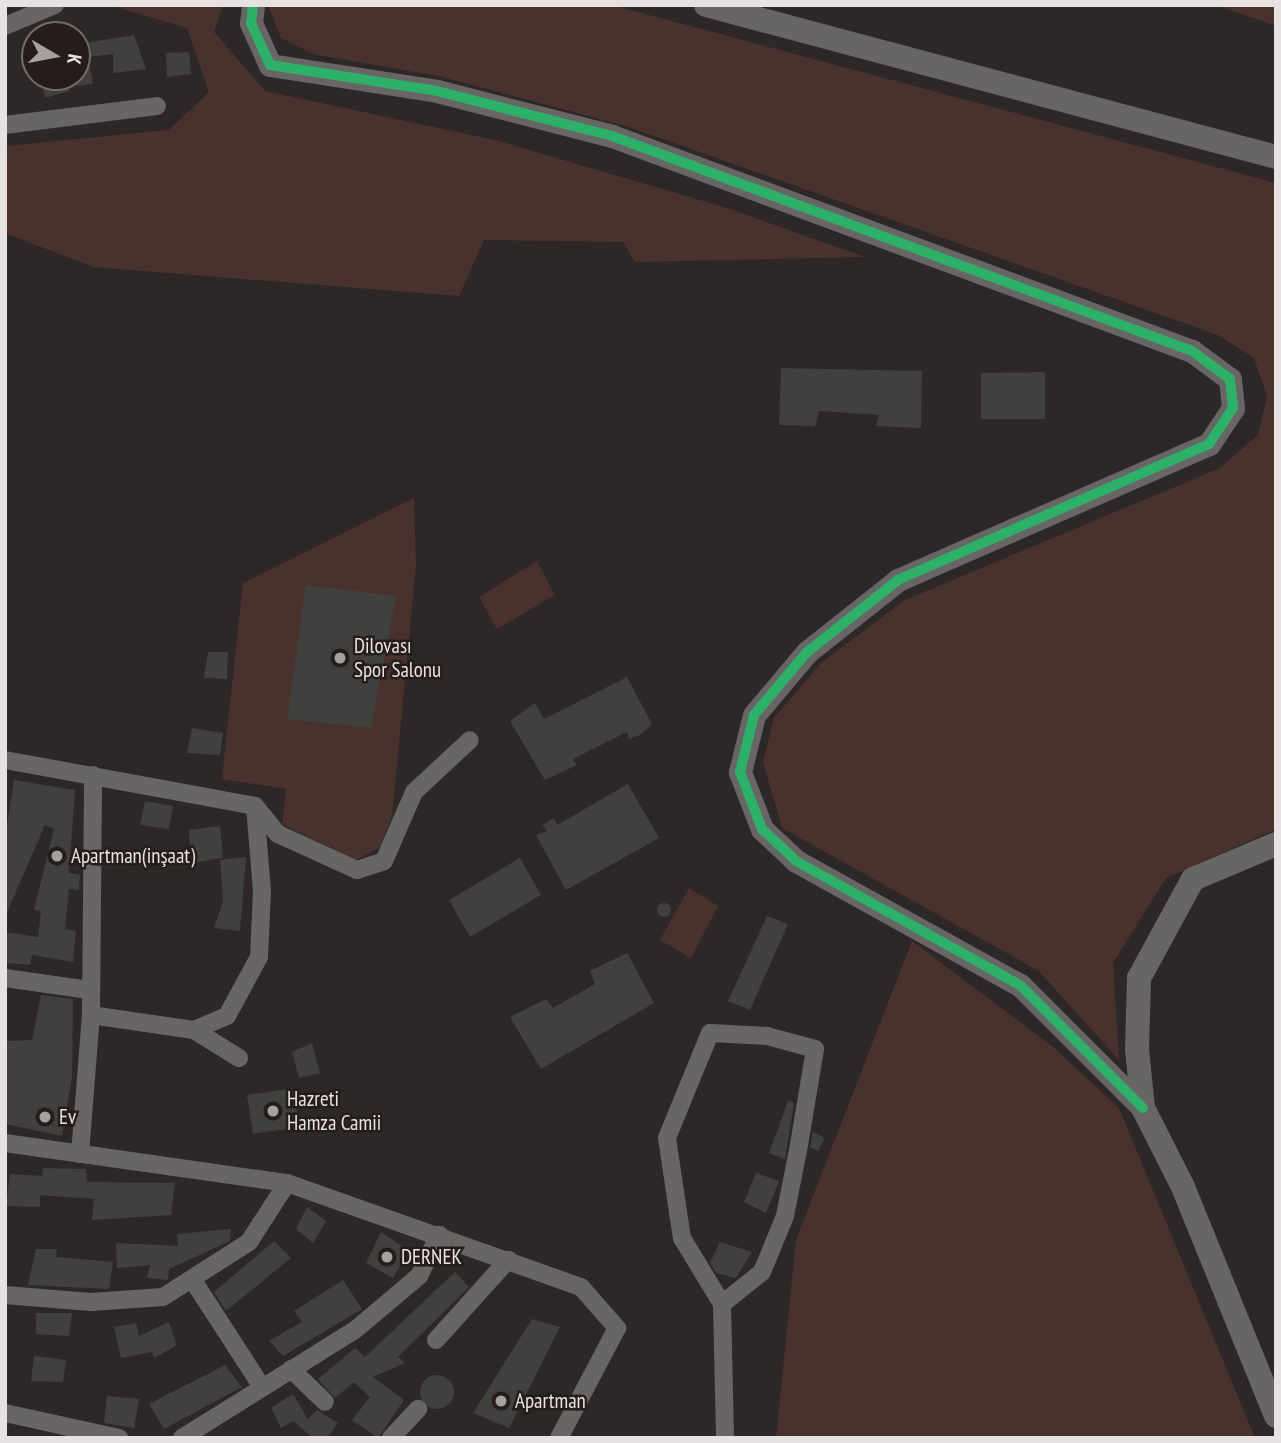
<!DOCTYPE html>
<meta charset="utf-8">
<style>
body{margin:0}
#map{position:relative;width:1281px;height:1443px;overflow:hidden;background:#2d2827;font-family:"PT Sans Narrow",sans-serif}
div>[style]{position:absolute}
.green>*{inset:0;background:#49322e}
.building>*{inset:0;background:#40403f}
.round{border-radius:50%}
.minor>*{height:18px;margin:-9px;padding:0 9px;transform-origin:9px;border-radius:9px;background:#686565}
.tertiary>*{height:23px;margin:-11.5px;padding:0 11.5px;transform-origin:11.5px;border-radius:11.5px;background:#686565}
.secondary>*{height:24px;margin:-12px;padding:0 12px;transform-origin:12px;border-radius:12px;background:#686565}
.cycleway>*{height:10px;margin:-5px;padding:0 5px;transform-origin:5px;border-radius:5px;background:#2db169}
.dots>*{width:19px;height:19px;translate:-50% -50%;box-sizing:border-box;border:4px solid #251d1c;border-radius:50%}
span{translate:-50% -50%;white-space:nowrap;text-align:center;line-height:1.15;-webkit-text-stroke:5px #251d1c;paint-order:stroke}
.poi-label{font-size:21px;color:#e7e2e1}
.left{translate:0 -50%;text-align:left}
.frame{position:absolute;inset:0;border:7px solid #e7e2e1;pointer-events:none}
.north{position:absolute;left:21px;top:21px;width:70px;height:70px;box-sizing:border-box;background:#251d1c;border:2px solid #736c6b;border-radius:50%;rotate:100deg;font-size:19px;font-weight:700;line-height:28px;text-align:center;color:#e7e2e1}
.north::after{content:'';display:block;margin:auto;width:24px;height:32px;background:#a6a1a0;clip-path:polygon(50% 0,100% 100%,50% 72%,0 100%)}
</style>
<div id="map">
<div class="green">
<i style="clip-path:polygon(110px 5px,223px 5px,214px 32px,265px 91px,499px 141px,727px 208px,865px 257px,635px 262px,623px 242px,484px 240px,459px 296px,93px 267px,5px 233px,5px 146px,169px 130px,209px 92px,187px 28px)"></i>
<i style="clip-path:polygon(268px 5px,612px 5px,1276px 183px,1276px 829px,1166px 878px,1113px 963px,1119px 1060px,1039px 971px,782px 828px,763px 762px,774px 718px,822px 662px,905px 600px,1220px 468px,1258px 435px,1267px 396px,1254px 358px,1218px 335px,626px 126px,442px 77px,313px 54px,281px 38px)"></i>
<i style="clip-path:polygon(1209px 5px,1276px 5px,1276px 26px,1224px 8px)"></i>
<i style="clip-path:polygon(414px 498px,416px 564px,392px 817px,380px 847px,356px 860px,282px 824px,286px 789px,222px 779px,243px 583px)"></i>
<i style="clip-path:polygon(537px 561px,555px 595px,497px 629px,479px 597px)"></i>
<i style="clip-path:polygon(689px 888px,718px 906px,691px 958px,660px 940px)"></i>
<i style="clip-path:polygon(912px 941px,1053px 1047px,1119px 1108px,1255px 1438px,776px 1438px,796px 1240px)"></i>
</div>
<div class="building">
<i style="clip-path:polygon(83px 33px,85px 43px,134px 35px,146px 69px,113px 73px,113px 54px,88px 57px,93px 84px,77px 86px,77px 34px)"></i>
<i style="clip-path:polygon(189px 52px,191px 74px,167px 77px,166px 53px)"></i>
<i style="clip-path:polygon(50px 77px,67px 77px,69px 91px,45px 98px,42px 79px)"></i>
<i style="clip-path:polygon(781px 368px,922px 371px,921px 428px,876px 426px,879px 415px,819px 411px,815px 426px,779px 425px)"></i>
<i style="clip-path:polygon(1045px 372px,1045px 419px,981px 419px,981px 373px)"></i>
<i style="clip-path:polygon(306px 585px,396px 596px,371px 728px,287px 719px)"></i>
<i style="clip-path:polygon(208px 652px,228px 652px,227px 679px,204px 678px)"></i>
<i style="clip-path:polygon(627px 677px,652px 724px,640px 735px,629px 739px,627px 732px,573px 759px,577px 765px,545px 780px,510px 721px,535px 703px,544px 719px)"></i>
<i style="clip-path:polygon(192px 728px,223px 733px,220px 755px,187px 753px)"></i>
<i style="clip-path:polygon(14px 780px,75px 790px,69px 873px,80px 875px,79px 890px,69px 889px,65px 929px,76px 931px,73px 962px,32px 955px,30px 965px,5px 963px,5px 932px,38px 937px,41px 911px,34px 910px,54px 829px,45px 825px,5px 917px,5px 837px)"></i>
<i style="clip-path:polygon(628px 784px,659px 838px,566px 890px,536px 835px,547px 831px,542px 825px,554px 818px,557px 825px)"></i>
<i style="clip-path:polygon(145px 801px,173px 806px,169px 829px,140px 825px)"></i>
<i style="clip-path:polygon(220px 826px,223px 858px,191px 863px,189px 830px)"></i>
<i style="clip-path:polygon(246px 857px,240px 931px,214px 928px,223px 901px,220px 860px)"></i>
<i style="clip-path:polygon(520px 858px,541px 895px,470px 937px,449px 900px)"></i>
<i class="round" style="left:657px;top:903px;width:14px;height:14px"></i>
<i style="clip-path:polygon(767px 916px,788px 924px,750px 1010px,728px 1001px)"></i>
<i style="clip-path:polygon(627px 953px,654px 1003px,541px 1069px,510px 1017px,546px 999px,553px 1008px,595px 984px,590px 971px)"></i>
<i style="clip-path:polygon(41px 995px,73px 999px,72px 1078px,62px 1136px,5px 1124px,5px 1041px,32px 1040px)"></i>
<i style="clip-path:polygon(312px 1043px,320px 1073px,299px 1078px,292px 1052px)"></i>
<i style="clip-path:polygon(294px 1088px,299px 1127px,253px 1134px,247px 1095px)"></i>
<i style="clip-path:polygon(788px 1101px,794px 1103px,785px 1159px,769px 1153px)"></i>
<i style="clip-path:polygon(813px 1132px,825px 1138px,818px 1151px,810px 1147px)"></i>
<i style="clip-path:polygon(43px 1168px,86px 1169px,87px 1182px,175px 1183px,171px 1215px,92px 1220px,94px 1199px,40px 1195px,40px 1207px,6px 1206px,10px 1174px,42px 1176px)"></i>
<i style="clip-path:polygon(756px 1173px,779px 1181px,766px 1213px,744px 1202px)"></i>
<i style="clip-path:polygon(307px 1207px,326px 1221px,313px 1243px,296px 1229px)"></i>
<i style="clip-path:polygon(231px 1229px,230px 1241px,169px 1269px,168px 1280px,147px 1278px,150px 1265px,117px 1268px,116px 1243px,178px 1246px,177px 1234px)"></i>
<i style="clip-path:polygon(381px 1232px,409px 1251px,393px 1278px,366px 1263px)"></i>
<i style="clip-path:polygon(274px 1241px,291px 1258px,226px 1311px,214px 1292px)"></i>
<i style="clip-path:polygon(720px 1242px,752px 1252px,736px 1278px,716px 1273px,710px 1263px)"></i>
<i style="clip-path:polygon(36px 1249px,57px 1249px,56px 1257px,113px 1262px,109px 1289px,28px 1285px)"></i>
<i style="clip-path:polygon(455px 1272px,469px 1287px,398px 1357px,405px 1363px,373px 1377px,404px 1400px,378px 1438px,352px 1420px,370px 1397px,354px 1382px,335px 1398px,318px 1379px,355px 1348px,365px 1357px)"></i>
<i style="clip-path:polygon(343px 1280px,362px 1309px,283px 1356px,269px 1341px,302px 1322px,294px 1311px)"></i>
<i style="clip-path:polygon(36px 1313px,72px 1313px,69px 1336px,36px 1334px)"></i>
<i style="clip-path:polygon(532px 1319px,560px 1327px,509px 1428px,473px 1413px)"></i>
<i style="clip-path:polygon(169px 1322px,177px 1345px,154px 1358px,152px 1352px,121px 1358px,114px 1327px,136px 1323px,139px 1336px)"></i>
<i style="clip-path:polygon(34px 1356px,66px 1360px,63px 1382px,31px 1381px)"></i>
<i style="clip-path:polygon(225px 1365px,242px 1387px,164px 1429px,149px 1404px)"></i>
<i class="round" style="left:420px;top:1375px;width:34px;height:34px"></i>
<i style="clip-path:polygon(293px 1394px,308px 1419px,317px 1410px,338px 1423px,327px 1438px,313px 1438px,293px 1421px,281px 1428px,271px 1408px)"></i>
<i style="clip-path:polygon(107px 1396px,139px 1399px,134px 1428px,104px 1423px)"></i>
</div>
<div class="minor">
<i style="left:5px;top:26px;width:54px;rotate:-22.8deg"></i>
<i style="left:5px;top:125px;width:153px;rotate:-7.1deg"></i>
<i style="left:5px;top:760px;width:254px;rotate:10.4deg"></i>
<i style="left:255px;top:806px;width:85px;rotate:85.3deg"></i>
<i style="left:262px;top:891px;width:66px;rotate:92.6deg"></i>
<i style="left:259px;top:957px;width:67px;rotate:118.5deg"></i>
<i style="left:227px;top:1016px;width:36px;rotate:157deg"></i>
<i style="left:255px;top:806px;width:36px;rotate:51deg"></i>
<i style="left:278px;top:834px;width:87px;rotate:24.5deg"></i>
<i style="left:357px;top:870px;width:28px;rotate:-18deg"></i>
<i style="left:384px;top:861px;width:75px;rotate:-66.5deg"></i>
<i style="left:414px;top:792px;width:76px;rotate:-42.9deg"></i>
<i style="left:5px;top:978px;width:85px;rotate:8.1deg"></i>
<i style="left:91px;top:1015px;width:104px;rotate:8.3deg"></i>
<i style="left:194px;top:1030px;width:53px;rotate:31.9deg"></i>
<i style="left:5px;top:1143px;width:285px;rotate:8.1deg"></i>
<i style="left:287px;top:1183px;width:312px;rotate:19.5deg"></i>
<i style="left:581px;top:1287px;width:55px;rotate:48.7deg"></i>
<i style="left:617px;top:1328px;width:124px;rotate:117.8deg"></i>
<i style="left:80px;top:1154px;width:139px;rotate:-85.5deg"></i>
<i style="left:91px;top:1015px;width:240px;rotate:-89.5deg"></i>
<i style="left:194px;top:1282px;width:125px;rotate:57.1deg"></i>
<i style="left:5px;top:1295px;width:86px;rotate:4.7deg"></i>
<i style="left:91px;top:1302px;width:72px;rotate:-4deg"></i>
<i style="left:163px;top:1297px;width:102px;rotate:-32.6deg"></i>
<i style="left:249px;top:1242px;width:70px;rotate:-57.2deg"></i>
<i style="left:722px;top:1304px;width:51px;rotate:-38.7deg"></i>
<i style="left:762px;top:1272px;width:61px;rotate:-67.7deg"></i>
<i style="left:785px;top:1216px;width:72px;rotate:-78.8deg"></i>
<i style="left:799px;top:1145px;width:97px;rotate:-80.5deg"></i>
<i style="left:815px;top:1049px;width:50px;rotate:-164.8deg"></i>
<i style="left:767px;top:1036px;width:57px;rotate:-177deg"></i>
<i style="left:710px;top:1033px;width:113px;rotate:112.3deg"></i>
<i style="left:667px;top:1138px;width:101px;rotate:81.5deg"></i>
<i style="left:682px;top:1238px;width:77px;rotate:58.8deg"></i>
<i style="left:722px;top:1304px;width:134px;rotate:88.7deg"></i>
<i style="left:436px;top:1340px;width:108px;rotate:-48deg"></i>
<i style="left:291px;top:1369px;width:47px;rotate:44.1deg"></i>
<i style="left:5px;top:1413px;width:117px;rotate:12.4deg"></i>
<i style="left:182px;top:1438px;width:204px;rotate:-32deg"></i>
<i style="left:355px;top:1330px;width:84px;rotate:-40.2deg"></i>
<i style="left:419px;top:1276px;width:46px;rotate:-64deg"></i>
<i style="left:391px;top:1438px;width:40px;rotate:-47deg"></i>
</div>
<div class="tertiary">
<i style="left:253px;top:5px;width:18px;rotate:96deg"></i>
<i style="left:251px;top:23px;width:46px;rotate:65.7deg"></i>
<i style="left:270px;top:65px;width:169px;rotate:8.8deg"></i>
<i style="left:437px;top:91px;width:181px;rotate:14.4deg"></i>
<i style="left:612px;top:136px;width:619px;rotate:20.34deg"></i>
<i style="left:1192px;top:351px;width:47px;rotate:36.4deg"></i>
<i style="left:1230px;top:379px;width:29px;rotate:84deg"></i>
<i style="left:1233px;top:408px;width:43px;rotate:123.7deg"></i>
<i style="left:1209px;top:444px;width:339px;rotate:156.4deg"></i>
<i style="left:898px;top:580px;width:116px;rotate:141.6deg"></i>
<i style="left:807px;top:652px;width:82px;rotate:130.1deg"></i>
<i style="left:754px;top:715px;width:59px;rotate:103.8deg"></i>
<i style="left:740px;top:772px;width:61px;rotate:68.9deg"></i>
<i style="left:762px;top:829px;width:47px;rotate:43.3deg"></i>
<i style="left:796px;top:861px;width:256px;rotate:29deg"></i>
<i style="left:1020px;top:985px;width:174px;rotate:45deg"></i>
</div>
<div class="secondary">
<i style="left:706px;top:5px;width:590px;rotate:14.93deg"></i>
<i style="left:1276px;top:844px;width:90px;rotate:157.1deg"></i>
<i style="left:1193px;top:879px;width:113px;rotate:118.6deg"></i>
<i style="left:1139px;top:978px;width:71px;rotate:91.6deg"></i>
<i style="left:1137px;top:1049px;width:59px;rotate:84.2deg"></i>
<i style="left:1143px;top:1108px;width:89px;rotate:63.1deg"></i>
<i style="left:1183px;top:1187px;width:247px;rotate:67.9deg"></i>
</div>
<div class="cycleway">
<i style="left:253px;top:5px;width:18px;rotate:96deg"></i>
<i style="left:251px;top:23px;width:46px;rotate:65.7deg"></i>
<i style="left:270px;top:65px;width:169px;rotate:8.8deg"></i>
<i style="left:437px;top:91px;width:181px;rotate:14.4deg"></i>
<i style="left:612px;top:136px;width:619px;rotate:20.34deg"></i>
<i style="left:1192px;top:351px;width:47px;rotate:36.4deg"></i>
<i style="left:1230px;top:379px;width:29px;rotate:84deg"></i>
<i style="left:1233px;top:408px;width:43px;rotate:123.7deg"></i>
<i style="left:1209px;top:444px;width:339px;rotate:156.4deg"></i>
<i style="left:898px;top:580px;width:116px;rotate:141.6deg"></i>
<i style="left:807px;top:652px;width:82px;rotate:130.1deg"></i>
<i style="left:754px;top:715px;width:59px;rotate:103.8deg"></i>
<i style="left:740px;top:772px;width:61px;rotate:68.9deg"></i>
<i style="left:762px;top:829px;width:47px;rotate:43.3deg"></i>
<i style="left:796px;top:861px;width:256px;rotate:29deg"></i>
<i style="left:1020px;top:985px;width:174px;rotate:45deg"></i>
</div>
<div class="dots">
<i style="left:340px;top:658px;background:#a6a1a0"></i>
<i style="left:57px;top:856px;background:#a6a1a0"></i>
<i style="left:273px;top:1111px;background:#a6a1a0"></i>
<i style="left:45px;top:1117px;background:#a6a1a0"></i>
<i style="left:387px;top:1257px;background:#a6a1a0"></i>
<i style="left:501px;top:1401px;background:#a6a1a0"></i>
</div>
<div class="poi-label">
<span class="left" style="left:354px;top:658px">Dilovası<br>Spor Salonu</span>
<span class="left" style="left:71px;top:856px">Apartman(inşaat)</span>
<span class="left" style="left:287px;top:1111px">Hazreti<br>Hamza Camii</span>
<span class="left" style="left:59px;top:1117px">Ev</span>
<span class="left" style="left:401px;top:1257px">DERNEK</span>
<span class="left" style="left:515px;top:1401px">Apartman</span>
</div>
<div class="frame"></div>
<div class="north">K</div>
</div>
